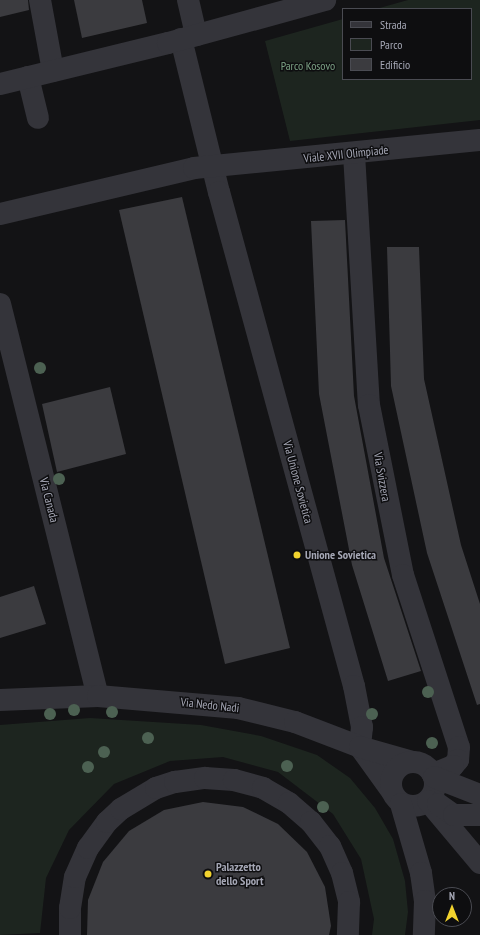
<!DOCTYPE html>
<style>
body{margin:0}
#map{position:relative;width:480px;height:935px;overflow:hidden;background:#131315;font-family:"PT Sans Narrow",sans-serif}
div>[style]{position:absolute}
.green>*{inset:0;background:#1d251f}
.building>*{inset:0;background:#3b3b3f}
.minor>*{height:22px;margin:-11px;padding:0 11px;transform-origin:11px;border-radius:11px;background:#34343a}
.minor>.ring{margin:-11px;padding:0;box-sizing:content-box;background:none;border:22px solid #34343a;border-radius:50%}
.trees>*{width:12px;height:12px;margin:-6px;border-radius:50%;background:#4c6152}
.dots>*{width:11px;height:11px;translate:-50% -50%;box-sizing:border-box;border:2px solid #0e0e10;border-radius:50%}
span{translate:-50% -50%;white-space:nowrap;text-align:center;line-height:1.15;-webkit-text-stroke:3px #0e0e10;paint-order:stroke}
.park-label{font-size:12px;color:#7ba184}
.street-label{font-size:12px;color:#a5a7b5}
.poi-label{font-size:12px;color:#a5a7b5;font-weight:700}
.left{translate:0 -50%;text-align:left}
.legend{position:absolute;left:342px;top:8px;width:130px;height:72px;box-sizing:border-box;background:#0e0e10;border:1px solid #4a4b52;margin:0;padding:5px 7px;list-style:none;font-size:12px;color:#a5a7b5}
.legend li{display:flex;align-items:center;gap:8px;height:20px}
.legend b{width:20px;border:1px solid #4a4b52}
.north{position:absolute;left:432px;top:887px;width:40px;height:40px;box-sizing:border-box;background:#0e0e10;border:1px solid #4a4b52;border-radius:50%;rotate:0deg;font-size:11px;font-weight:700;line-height:16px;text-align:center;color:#a5a7b5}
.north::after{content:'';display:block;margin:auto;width:14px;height:18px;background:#f2d32e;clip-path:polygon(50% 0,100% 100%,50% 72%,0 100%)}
</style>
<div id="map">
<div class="green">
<i style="clip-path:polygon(408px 0,480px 0,480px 120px,290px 141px,265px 41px,343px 19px,343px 79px,471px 79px,471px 9px,376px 9px)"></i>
<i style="clip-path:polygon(90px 718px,201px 725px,261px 736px,317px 755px,350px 778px,375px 808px,393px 839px,405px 881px,408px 912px,405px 935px,372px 935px,374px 919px,361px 859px,333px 814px,278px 772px,223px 757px,170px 761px,114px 784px,69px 830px,46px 878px,40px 933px,0 935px,0 725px)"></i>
</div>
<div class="building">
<i style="clip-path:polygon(0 0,28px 0,29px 10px,0 17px)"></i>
<i style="clip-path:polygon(74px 0,142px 0,147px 23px,82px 38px)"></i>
<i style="clip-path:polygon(182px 197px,290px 648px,225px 664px,119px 210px)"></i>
<i style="clip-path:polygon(345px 220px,354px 396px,384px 558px,421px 671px,388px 681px,352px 565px,319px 394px,311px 221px)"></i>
<i style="clip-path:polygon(387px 247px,419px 247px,424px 379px,461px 545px,480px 604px,480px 704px,477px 705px,427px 553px,391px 386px)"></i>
<i style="clip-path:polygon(110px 387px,126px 454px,57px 472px,42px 404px)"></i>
<i style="clip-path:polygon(34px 586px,46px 624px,0 638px,0 597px)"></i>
<i style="clip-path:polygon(203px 802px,243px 807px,278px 824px,307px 852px,325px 887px,331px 926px,329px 935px,87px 935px,88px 900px,103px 862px,129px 831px,164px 810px)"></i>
</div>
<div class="minor">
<i style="left:40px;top:0;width:72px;rotate:79.6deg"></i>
<i style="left:188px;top:0;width:36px;rotate:77deg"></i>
<i style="left:181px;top:39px;width:158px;rotate:76.1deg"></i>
<i style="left:219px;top:192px;width:512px;rotate:74.72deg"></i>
<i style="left:354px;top:686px;width:42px;rotate:79deg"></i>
<i style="left:362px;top:727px;width:20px;rotate:96deg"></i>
<i style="left:360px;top:747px;width:53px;rotate:54.2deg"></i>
<i style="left:28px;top:77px;width:42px;rotate:76.3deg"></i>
<i style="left:0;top:84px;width:173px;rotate:-13.7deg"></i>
<i style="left:168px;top:43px;width:163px;rotate:-15.3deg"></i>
<i style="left:354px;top:154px;width:251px;rotate:86.6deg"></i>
<i style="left:369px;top:405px;width:173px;rotate:78.7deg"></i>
<i style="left:403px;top:575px;width:181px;rotate:72deg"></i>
<i style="left:459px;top:747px;width:13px;rotate:94deg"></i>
<i style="left:458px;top:760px;width:8px;rotate:130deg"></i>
<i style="left:453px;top:766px;width:22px;rotate:158deg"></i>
<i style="left:0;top:214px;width:199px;rotate:-13.3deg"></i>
<i style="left:194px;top:168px;width:287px;rotate:-5.6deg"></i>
<i style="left:0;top:304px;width:404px;rotate:76deg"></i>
<i style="left:0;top:700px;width:98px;rotate:-2.3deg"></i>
<i style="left:98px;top:696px;width:141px;rotate:4.9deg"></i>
<i style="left:238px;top:708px;width:59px;rotate:13.8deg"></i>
<i style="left:295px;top:722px;width:70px;rotate:21deg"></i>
<i style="left:360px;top:747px;width:55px;rotate:15.8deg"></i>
<i class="ring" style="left:391px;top:762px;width:22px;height:22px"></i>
<i style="left:434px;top:777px;width:49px;rotate:21.4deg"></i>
<i style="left:428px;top:801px;width:81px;rotate:50deg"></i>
<i style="left:401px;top:804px;width:72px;rotate:73.8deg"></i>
<i style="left:421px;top:873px;width:28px;rotate:82deg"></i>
<i style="left:425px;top:901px;width:34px;rotate:92deg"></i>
<i style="left:438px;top:804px;width:19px;rotate:35deg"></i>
<i style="left:454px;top:815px;width:26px"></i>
<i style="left:70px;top:935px;width:27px;rotate:-90deg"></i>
<i style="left:70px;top:908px;width:31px;rotate:-81deg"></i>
<i style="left:75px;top:877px;width:32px;rotate:-66deg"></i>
<i style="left:88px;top:848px;width:32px;rotate:-54deg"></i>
<i style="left:107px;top:822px;width:19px;rotate:-43deg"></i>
<i style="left:121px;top:809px;width:41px;rotate:-31deg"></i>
<i style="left:156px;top:788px;width:20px;rotate:-18deg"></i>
<i style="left:175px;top:782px;width:30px;rotate:-8deg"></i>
<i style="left:205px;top:778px;width:29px;rotate:4deg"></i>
<i style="left:234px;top:780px;width:30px;rotate:15deg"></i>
<i style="left:263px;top:788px;width:30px;rotate:30deg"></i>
<i style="left:289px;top:803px;width:29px;rotate:41deg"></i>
<i style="left:311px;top:822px;width:31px;rotate:52deg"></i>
<i style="left:330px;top:846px;width:30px;rotate:66deg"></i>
<i style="left:342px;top:873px;width:30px;rotate:76deg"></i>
<i style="left:349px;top:902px;width:33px;rotate:92deg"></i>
</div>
<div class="trees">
<i style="left:40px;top:368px"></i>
<i style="left:59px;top:479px"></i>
<i style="left:428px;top:692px"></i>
<i style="left:74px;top:710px"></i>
<i style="left:112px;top:712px"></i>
<i style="left:50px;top:714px"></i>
<i style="left:372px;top:714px"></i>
<i style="left:148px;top:738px"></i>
<i style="left:432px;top:743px"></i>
<i style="left:104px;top:752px"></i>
<i style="left:287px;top:766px"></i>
<i style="left:88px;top:767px"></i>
<i style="left:323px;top:807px"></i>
</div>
<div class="dots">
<i style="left:297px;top:555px;background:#f2d32e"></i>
<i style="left:208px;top:874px;background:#f2d32e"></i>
</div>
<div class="park-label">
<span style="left:308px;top:66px">Parco Kosovo</span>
</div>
<div class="street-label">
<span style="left:346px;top:154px;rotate:-6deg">Viale XVII Olimpiade</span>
<span style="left:382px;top:477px;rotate:80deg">Via Svizzera</span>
<span style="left:298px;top:482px;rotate:75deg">Via Unione Sovietica</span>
<span style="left:49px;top:500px;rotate:76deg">Via Canada</span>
<span style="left:210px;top:705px;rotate:6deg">Via Nedo Nadi</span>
</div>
<div class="poi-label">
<span class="left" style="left:305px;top:555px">Unione Sovietica</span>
<span class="left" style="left:216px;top:874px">Palazzetto<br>dello Sport</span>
</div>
<ul class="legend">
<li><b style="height:5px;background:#34343a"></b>Strada</li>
<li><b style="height:11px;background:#1d251f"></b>Parco</li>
<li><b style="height:11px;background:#3b3b3f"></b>Edificio</li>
</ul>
<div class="north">N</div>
</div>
